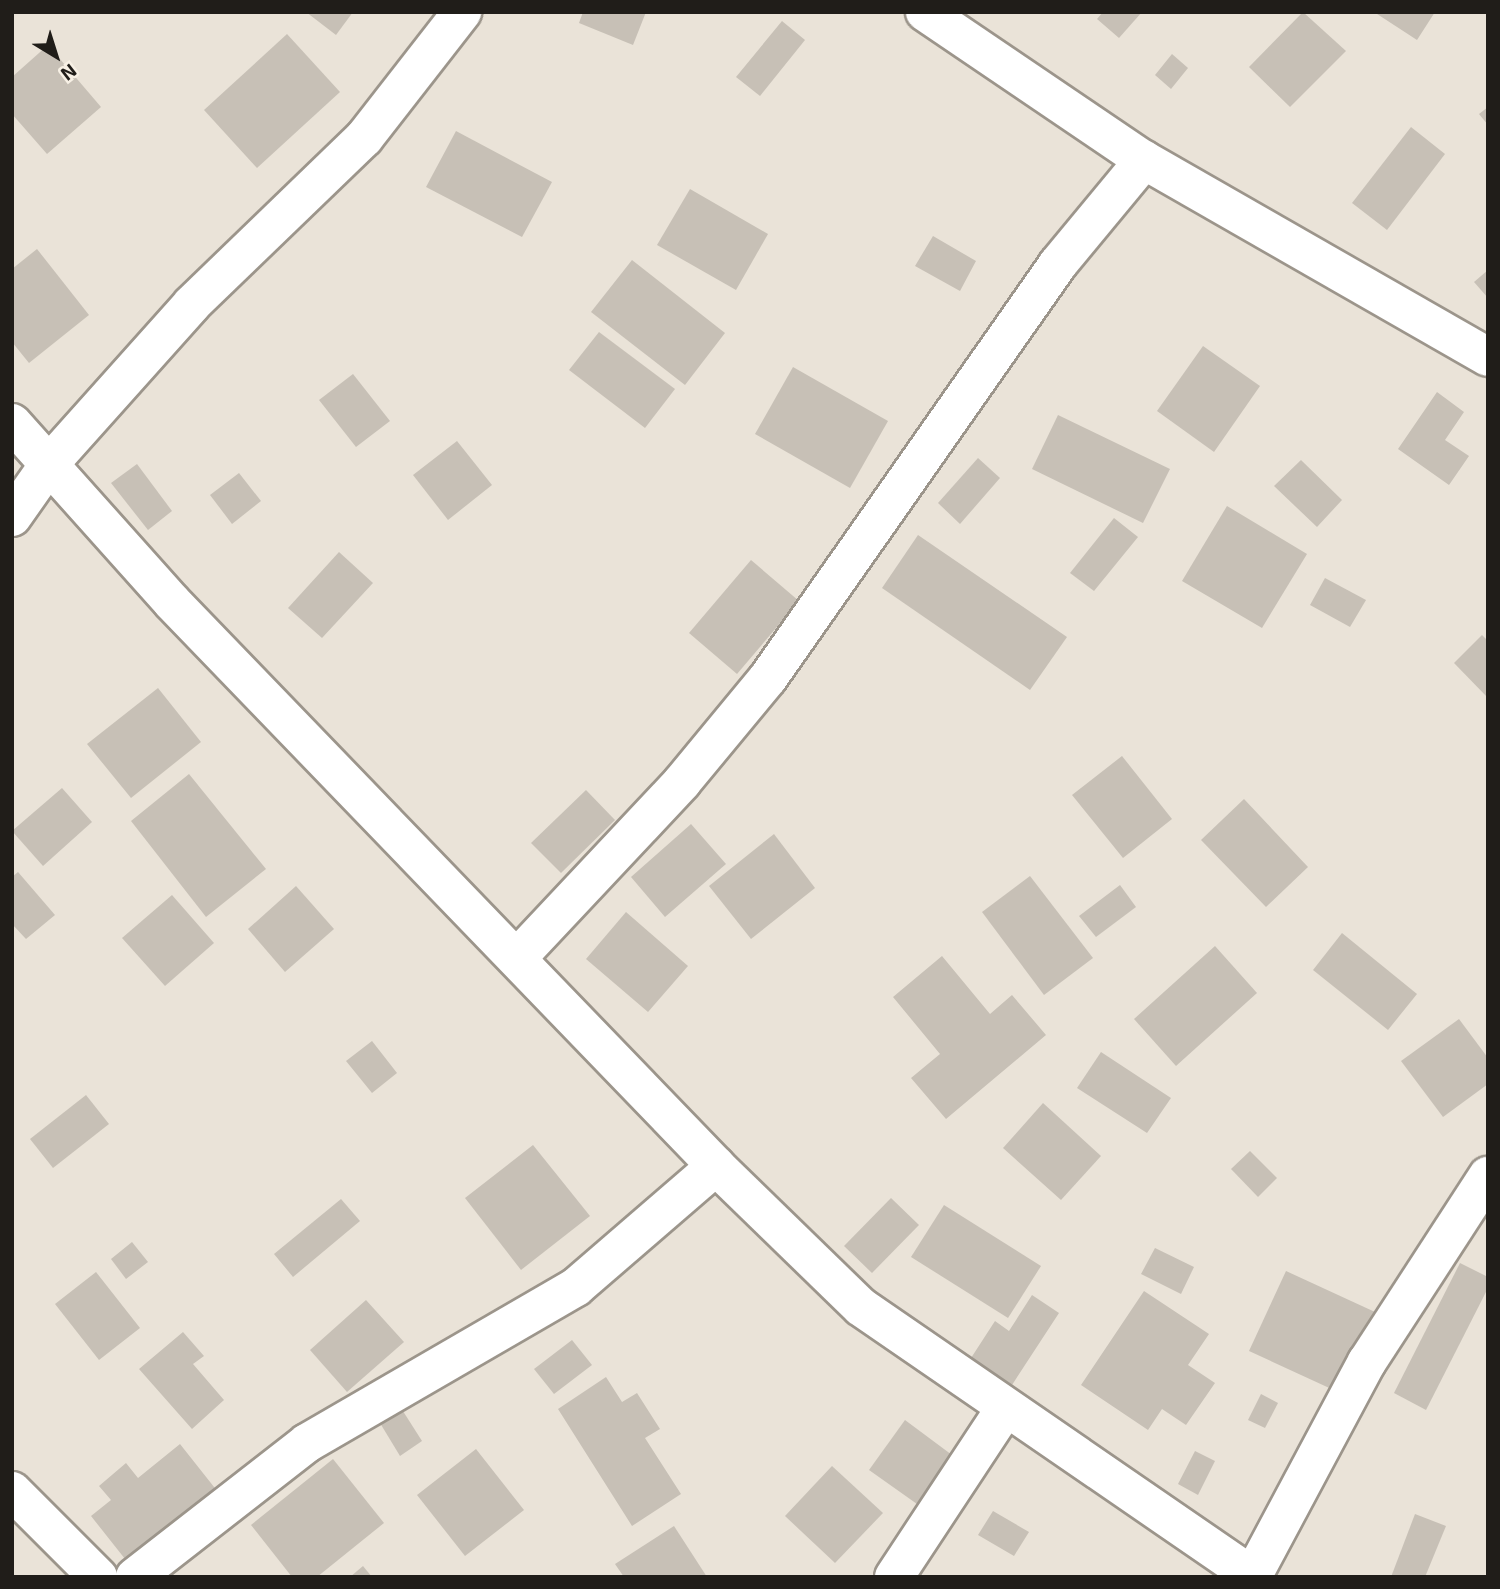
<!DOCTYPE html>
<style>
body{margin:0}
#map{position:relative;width:1500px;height:1589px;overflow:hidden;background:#eae3d8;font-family:"Exo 2",sans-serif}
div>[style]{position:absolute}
.building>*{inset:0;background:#c7c0b6}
.roads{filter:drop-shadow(2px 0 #9c958b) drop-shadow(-2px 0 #9c958b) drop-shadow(0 2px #9c958b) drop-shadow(0 -2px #9c958b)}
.minor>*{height:38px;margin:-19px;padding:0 19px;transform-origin:19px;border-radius:19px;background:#fff}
span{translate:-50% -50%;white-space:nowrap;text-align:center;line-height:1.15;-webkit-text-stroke:5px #f7f0e5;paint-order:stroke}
.frame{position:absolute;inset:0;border:14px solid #201d19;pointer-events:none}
.north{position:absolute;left:21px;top:21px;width:70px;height:70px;-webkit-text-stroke:5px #f7f0e5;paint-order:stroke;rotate:142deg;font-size:19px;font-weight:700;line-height:28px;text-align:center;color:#201d19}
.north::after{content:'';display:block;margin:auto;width:24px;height:32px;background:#201d19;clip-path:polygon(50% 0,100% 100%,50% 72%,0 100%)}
</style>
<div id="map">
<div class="building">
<i style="clip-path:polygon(306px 12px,353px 12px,336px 35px)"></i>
<i style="clip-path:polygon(583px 12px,646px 12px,633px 45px,579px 23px)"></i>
<i style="clip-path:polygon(1103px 12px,1142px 12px,1119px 38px,1097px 19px)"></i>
<i style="clip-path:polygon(1303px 12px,1346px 51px,1290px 107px,1249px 67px)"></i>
<i style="clip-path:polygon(1374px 12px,1435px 12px,1417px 40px)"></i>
<i style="clip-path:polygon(782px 21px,805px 40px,760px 96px,736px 77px)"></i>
<i style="clip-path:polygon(287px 34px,340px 92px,257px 168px,204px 110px)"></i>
<i style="clip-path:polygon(48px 45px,101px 107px,47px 154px,12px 114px,12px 77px)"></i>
<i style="clip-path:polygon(1172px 54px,1188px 68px,1171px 89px,1155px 75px)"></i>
<i style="clip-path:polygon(1488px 107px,1488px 125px,1479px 114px)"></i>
<i style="clip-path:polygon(1411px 127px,1445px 154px,1387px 230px,1352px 203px)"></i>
<i style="clip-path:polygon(456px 131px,552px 182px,522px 237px,426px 187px)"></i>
<i style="clip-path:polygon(690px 189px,768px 234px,736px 290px,657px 245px)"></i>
<i style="clip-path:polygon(933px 236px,976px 261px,960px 291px,915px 266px)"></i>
<i style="clip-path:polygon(37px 249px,89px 315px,29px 363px,12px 342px,12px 269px)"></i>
<i style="clip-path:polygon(632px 260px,725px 333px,685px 385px,591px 312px)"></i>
<i style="clip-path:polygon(1488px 270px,1488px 298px,1474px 282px)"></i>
<i style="clip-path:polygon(599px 332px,675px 389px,645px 428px,569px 370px)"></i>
<i style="clip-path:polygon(1203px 346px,1260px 386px,1214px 452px,1157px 411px)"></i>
<i style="clip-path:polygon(793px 367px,888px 421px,850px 488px,755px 434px)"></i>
<i style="clip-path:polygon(353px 374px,390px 421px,356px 447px,319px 400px)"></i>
<i style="clip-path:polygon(1437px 392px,1464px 412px,1445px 440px,1469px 456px,1449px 485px,1398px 449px)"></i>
<i style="clip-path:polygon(1058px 415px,1170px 469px,1143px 523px,1032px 469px)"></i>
<i style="clip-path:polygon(457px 441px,492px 485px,448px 520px,413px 475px)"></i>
<i style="clip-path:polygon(978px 458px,1000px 478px,960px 524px,938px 503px)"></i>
<i style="clip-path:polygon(1301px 460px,1342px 500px,1317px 527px,1274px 486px)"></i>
<i style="clip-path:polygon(137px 464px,172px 511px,148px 530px,111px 483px)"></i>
<i style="clip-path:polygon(239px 473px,261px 501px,232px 524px,210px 495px)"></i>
<i style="clip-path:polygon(1227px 506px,1307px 554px,1262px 628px,1182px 581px)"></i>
<i style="clip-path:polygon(1114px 518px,1138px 537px,1094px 591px,1070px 573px)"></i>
<i style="clip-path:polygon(918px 535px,1067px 637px,1030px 690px,882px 588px)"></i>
<i style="clip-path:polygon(339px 552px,373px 583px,322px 638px,288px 608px)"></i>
<i style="clip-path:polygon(751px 560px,799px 601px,737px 674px,689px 633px)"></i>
<i style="clip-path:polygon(1325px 578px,1366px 600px,1350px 627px,1310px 605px)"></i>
<i style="clip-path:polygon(1482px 635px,1488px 641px,1488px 698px,1454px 663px)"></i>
<i style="clip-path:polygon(158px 688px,201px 742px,131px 798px,87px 744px)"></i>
<i style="clip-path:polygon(1122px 756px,1172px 819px,1123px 858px,1072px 795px)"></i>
<i style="clip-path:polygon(189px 774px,266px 869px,206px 917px,131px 821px)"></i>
<i style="clip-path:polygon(62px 788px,92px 822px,43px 866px,12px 831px)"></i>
<i style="clip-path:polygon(586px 790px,615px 820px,561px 873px,531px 843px)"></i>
<i style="clip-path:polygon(1244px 799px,1308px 867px,1266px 907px,1201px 840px)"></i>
<i style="clip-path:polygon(691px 824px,726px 864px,665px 917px,631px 877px)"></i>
<i style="clip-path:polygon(774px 834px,815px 888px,751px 939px,709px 886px)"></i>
<i style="clip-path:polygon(18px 872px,55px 915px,26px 939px,12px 924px,12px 877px)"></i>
<i style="clip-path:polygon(1030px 876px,1093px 958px,1044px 995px,982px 912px)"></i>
<i style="clip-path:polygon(1120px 885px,1136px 907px,1096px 937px,1079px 916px)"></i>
<i style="clip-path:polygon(296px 886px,334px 929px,285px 972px,248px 929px)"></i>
<i style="clip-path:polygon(172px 895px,214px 943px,165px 986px,122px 938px)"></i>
<i style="clip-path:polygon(626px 912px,688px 966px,648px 1012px,586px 959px)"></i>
<i style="clip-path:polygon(1342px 933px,1417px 994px,1388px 1030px,1313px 970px)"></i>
<i style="clip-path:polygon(1215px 946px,1257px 993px,1176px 1066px,1134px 1019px)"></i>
<i style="clip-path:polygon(942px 956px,990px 1014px,1012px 995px,1046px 1035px,946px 1119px,911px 1078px,940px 1054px,893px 997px)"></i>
<i style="clip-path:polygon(1459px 1019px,1488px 1058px,1488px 1084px,1443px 1117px,1401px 1061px)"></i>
<i style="clip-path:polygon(372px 1041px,397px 1073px,372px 1093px,346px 1061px)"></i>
<i style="clip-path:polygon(1101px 1052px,1171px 1098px,1147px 1133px,1077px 1088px)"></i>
<i style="clip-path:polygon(86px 1095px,109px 1124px,53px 1168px,30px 1139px)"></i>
<i style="clip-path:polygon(1043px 1103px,1101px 1156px,1061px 1200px,1003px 1148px)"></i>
<i style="clip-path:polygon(533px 1145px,590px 1216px,521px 1270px,465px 1198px)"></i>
<i style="clip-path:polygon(1250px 1151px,1277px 1178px,1258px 1197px,1231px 1169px)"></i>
<i style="clip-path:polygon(891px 1198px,919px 1225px,872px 1273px,844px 1246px)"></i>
<i style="clip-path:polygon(341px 1199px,360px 1221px,293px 1277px,274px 1254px)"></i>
<i style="clip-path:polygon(944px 1205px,1041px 1266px,1008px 1318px,911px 1257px)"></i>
<i style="clip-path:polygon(132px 1242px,148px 1262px,126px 1279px,111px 1259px)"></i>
<i style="clip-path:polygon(1155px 1248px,1194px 1267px,1181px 1294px,1141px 1274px)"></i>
<i style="clip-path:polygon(1460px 1263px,1488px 1277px,1488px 1288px,1426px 1410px,1394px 1393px)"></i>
<i style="clip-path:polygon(1286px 1271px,1375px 1312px,1338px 1392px,1249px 1351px)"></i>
<i style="clip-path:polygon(96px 1272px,140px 1328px,99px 1360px,55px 1304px)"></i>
<i style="clip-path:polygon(1144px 1291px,1209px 1334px,1188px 1365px,1215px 1383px,1186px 1425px,1162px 1409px,1148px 1430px,1081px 1385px)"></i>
<i style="clip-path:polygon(1032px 1295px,1059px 1313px,1012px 1385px,971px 1358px,995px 1321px,1009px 1331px)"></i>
<i style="clip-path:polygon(366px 1300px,404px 1342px,347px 1392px,310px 1350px)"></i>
<i style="clip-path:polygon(183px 1332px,204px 1356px,193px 1364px,224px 1400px,192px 1429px,139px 1369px)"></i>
<i style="clip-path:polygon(572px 1340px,592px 1365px,554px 1394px,534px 1369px)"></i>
<i style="clip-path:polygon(606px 1377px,622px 1402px,637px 1393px,660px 1429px,645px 1438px,681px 1494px,632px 1526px,558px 1409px)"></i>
<i style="clip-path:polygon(1261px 1394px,1278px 1403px,1265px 1428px,1248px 1420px)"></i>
<i style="clip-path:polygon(401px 1408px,422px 1441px,400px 1456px,380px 1423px)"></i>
<i style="clip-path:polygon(905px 1420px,952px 1455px,917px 1504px,869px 1470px)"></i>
<i style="clip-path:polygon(180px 1444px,218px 1492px,129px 1564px,91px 1516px,111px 1500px,99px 1486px,126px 1463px,138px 1478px)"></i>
<i style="clip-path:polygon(476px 1449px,524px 1510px,465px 1556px,417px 1495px)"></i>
<i style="clip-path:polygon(1195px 1451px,1215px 1461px,1198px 1495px,1178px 1484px)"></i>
<i style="clip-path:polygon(333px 1459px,384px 1523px,317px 1577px,292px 1577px,251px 1525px)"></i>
<i style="clip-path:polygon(832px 1466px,883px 1513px,835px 1563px,785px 1516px)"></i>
<i style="clip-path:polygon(993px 1511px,1029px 1532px,1014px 1556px,978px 1535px)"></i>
<i style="clip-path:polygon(1415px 1514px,1446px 1526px,1425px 1577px,1391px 1577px)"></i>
<i style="clip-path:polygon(674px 1526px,707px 1577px,624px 1577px,615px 1564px)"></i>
<i style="clip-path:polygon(363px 1566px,372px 1577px,350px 1577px)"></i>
</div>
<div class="roads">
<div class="minor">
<i style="left:925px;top:12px;width:264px;rotate:34.1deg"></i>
<i style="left:1144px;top:160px;width:396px;rotate:29.8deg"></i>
<i style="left:12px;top:423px;width:240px;rotate:48.2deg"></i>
<i style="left:172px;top:602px;width:784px;rotate:46.03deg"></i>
<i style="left:716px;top:1166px;width:202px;rotate:44.2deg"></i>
<i style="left:861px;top:1307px;width:477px;rotate:34.5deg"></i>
<i style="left:12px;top:517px;width:66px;rotate:-54.9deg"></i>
<i style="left:50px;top:463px;width:213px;rotate:-48.2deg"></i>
<i style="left:192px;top:304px;width:239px;rotate:-44deg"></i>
<i style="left:364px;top:138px;width:160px;rotate:-52.1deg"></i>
<i style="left:517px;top:958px;width:241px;rotate:-46.8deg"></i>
<i style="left:682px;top:782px;width:135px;rotate:-50.4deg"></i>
<i style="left:768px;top:678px;width:505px;rotate:-54.99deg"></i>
<i style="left:1058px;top:264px;width:135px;rotate:-50.4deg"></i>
<i style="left:12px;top:1491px;width:122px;rotate:45deg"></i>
<i style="left:135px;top:1577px;width:218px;rotate:-37.9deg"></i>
<i style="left:307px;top:1443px;width:311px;rotate:-30.1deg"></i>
<i style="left:576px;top:1287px;width:185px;rotate:-40.8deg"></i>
<i style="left:894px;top:1577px;width:200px;rotate:-56.6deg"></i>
<i style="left:1252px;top:1577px;width:244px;rotate:-61.9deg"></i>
<i style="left:1367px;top:1362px;width:222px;rotate:-57deg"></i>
</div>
</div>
<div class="frame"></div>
<div class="north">N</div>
</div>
